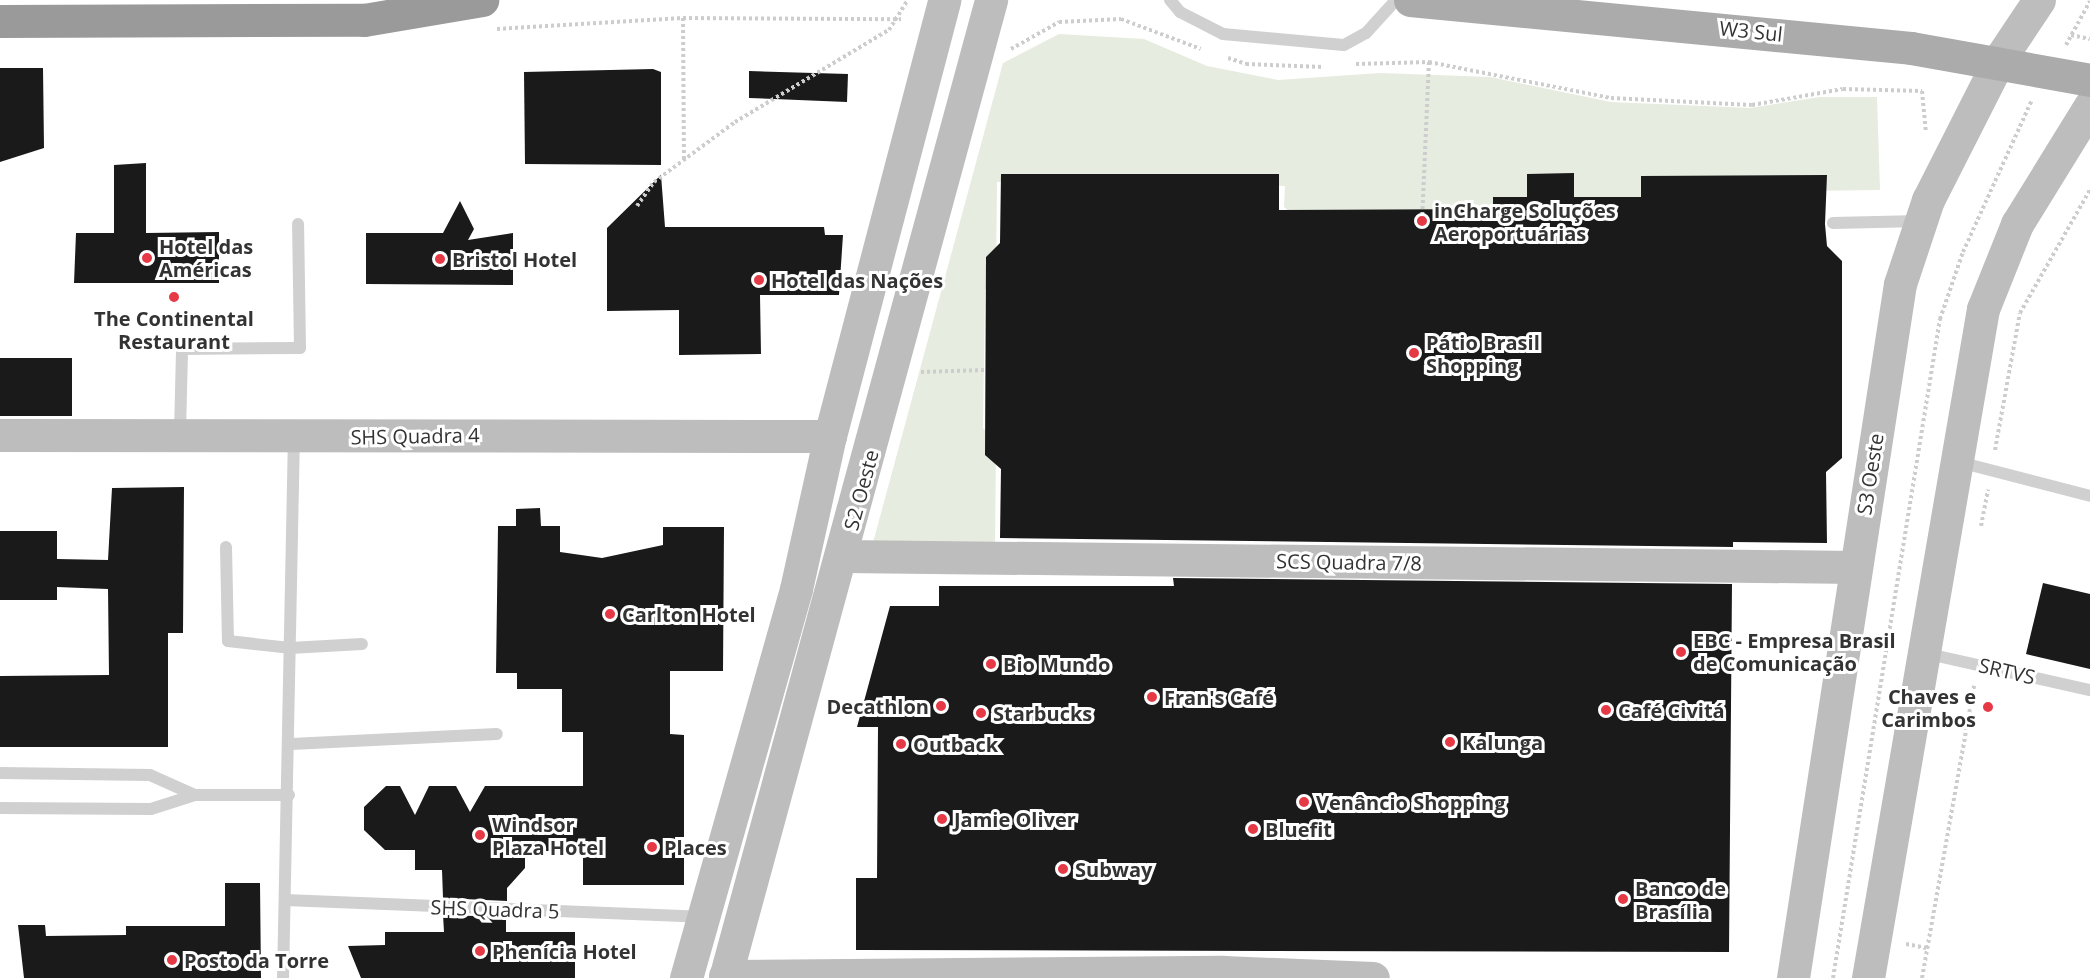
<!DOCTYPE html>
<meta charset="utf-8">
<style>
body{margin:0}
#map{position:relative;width:2090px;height:978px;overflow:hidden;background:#fff;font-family:"Open Sans",sans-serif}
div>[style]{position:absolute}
.green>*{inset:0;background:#e6ecdf}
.building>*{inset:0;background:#1a1a1a}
.path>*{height:4px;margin-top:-2px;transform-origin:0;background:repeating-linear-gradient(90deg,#cdcdcd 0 3px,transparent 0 6px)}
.lane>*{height:12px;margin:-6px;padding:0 6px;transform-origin:6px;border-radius:6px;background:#d0d0d0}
.secondary>*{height:33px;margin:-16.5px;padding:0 16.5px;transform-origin:16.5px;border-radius:16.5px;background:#bdbdbd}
.primary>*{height:33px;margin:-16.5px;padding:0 16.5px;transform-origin:16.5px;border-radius:16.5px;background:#ababab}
.highway>*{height:33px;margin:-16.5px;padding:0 16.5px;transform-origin:16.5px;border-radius:16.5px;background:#9a9a9a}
.dots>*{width:16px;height:16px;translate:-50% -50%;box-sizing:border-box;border:3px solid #fff;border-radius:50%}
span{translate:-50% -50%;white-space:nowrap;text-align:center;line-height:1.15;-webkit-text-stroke:6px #fff;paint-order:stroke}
.street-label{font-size:20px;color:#333}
.poi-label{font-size:20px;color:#333;font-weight:700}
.left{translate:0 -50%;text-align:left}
.right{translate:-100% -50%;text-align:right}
</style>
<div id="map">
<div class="green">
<i style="clip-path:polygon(1059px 34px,1144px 39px,1207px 66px,1278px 80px,1380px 73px,1490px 77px,1611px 102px,1750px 108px,1820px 97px,1877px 97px,1880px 190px,1651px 193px,1624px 228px,1303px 222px,1284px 207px,1285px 186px,997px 182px,996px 275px,985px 290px,983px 428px,996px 441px,995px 549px,871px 550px,1003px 63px)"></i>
</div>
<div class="building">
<i style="clip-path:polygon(0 68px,43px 68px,44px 148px,0 162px)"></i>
<i style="clip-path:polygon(653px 69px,661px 72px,661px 165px,525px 164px,524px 72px)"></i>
<i style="clip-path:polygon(749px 71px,848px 74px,847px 102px,749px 98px)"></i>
<i style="clip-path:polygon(146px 163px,146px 233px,219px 232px,219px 283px,74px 283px,76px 233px,114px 233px,114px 165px)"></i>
<i style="clip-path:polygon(1574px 173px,1574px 197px,1641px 197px,1641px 176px,1827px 175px,1825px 224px,1827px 246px,1842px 261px,1842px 458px,1826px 472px,1827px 543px,1733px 542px,1733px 547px,1000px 538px,1001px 469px,985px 455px,986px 257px,1000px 243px,1001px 174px,1279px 174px,1279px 210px,1493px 209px,1493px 197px,1527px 197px,1527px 174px)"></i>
<i style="clip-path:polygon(661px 175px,665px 227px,824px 227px,825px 235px,843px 235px,839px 295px,760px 295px,761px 354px,679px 355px,679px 310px,607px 311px,607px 228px)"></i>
<i style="clip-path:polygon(460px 201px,474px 229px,468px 240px,513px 233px,513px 285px,366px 284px,366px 233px,443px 233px)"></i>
<i style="clip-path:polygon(0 358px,72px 358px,72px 416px,0 416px)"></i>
<i style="clip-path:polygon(184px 487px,183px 633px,168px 633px,168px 747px,0 747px,0 676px,109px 675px,108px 589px,57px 587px,57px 600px,0 600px,0 531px,57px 531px,57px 559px,108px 560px,112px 488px)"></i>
<i style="clip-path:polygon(540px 508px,541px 526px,560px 526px,560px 552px,602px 558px,663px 545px,663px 527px,724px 527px,723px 671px,670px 671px,670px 734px,684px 735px,684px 885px,583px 885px,583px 851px,525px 851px,525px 868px,507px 888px,507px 901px,443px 898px,442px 870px,415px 870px,415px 850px,385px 850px,364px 830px,364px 807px,386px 786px,400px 786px,415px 815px,429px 786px,456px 786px,470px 812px,485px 786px,583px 786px,583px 732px,562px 732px,562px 689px,517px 689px,517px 673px,496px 673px,498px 526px,516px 526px,516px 509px)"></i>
<i style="clip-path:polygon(1173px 578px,1732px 584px,1729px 952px,856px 950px,856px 878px,877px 878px,878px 727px,857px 727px,890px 606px,939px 606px,939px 586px,1174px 586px)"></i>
<i style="clip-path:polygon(2043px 583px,2090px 594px,2090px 669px,2026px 654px)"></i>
<i style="clip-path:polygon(225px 883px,260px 883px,261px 978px,24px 978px,18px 925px,45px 925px,46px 936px,126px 935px,126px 926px,225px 926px)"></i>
<i style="clip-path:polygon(443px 915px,506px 917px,506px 932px,575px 932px,575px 978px,361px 978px,348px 946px,385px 945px,385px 932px,444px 932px)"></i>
</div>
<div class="path">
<i style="left:683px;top:18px;width:142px;rotate:89.6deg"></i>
<i style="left:497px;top:29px;width:186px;rotate:-3.4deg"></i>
<i style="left:683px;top:18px;width:218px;rotate:0.3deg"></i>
<i style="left:2071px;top:35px;width:19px;rotate:12deg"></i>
<i style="left:2066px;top:45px;width:50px;rotate:-61.4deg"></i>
<i style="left:1011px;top:49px;width:55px;rotate:-29.4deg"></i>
<i style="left:1059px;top:22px;width:62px;rotate:-2.8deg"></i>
<i style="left:1121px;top:19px;width:85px;rotate:20.6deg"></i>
<i style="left:1228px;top:58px;width:19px;rotate:18deg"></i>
<i style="left:1246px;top:64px;width:78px;rotate:2.2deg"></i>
<i style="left:1356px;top:64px;width:73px;rotate:-1.6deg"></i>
<i style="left:1429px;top:62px;width:186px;rotate:11.2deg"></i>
<i style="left:1611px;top:98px;width:141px;rotate:2.8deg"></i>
<i style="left:1752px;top:105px;width:92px;rotate:-10deg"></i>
<i style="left:1843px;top:89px;width:79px;rotate:1.5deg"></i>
<i style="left:1922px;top:91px;width:42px;rotate:84.6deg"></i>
<i style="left:637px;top:206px;width:29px;rotate:-55deg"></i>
<i style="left:654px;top:182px;width:101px;rotate:-36.5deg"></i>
<i style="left:735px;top:122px;width:179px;rotate:-30.9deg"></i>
<i style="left:889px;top:30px;width:36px;rotate:-58deg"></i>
<i style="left:1422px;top:221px;width:159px;rotate:-87.5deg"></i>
<i style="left:921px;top:372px;width:63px;rotate:-1.8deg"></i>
<i style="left:1995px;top:450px;width:139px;rotate:-79.7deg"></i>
<i style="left:2020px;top:313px;width:142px;rotate:-60.4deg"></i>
<i style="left:1981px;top:526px;width:37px;rotate:-79deg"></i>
<i style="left:1906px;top:944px;width:21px;rotate:11deg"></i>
<i style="left:1833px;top:978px;width:668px;rotate:-80.78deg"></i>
<i style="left:1940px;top:319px;width:71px;rotate:-71.1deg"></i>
<i style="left:1963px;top:252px;width:167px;rotate:-65.6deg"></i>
<i style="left:1922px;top:978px;width:297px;rotate:-79.9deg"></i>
</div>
<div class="lane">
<i style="left:1170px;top:0;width:16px;rotate:50deg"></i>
<i style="left:1180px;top:12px;width:48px;rotate:27.1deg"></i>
<i style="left:1223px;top:34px;width:121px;rotate:5.2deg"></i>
<i style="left:1344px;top:45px;width:25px;rotate:-29deg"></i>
<i style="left:1366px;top:33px;width:45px;rotate:-47.7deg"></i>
<i style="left:1833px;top:223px;width:87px;rotate:-1.3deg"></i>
<i style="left:180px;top:433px;width:84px;rotate:-88.6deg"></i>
<i style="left:182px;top:349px;width:118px;rotate:-0.5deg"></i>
<i style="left:300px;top:348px;width:124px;rotate:-90.9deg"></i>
<i style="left:1959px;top:462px;width:135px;rotate:14.5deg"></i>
<i style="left:226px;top:547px;width:94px;rotate:88.8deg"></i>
<i style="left:228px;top:641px;width:62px;rotate:6.4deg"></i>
<i style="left:290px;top:648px;width:72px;rotate:-3.2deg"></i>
<i style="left:1924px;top:653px;width:170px;rotate:12.6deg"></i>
<i style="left:291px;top:744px;width:206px;rotate:-2.8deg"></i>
<i style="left:0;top:773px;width:150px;rotate:0.8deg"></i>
<i style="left:150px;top:775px;width:49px;rotate:24deg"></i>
<i style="left:0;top:808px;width:151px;rotate:0.4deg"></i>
<i style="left:151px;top:809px;width:46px;rotate:-17.7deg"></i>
<i style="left:195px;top:795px;width:94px"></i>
<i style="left:285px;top:900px;width:416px;rotate:2.3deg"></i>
<i style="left:283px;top:978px;width:541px;rotate:-88.84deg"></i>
</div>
<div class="secondary">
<i style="left:0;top:435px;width:830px;rotate:0.07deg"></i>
<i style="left:843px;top:556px;width:1012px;rotate:0.62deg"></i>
<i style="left:725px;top:976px;width:498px;rotate:-0.5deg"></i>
<i style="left:1223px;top:972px;width:150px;rotate:2.3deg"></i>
<i style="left:686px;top:978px;width:404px;rotate:-74.2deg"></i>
<i style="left:796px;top:589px;width:157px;rotate:-77.5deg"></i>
<i style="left:830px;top:436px;width:451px;rotate:-75.3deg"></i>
<i style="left:725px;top:978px;width:1014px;rotate:-74.78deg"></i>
<i style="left:1793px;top:978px;width:702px;rotate:-81.24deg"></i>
<i style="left:1900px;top:284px;width:89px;rotate:-71.6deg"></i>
<i style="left:1928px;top:200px;width:157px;rotate:-63.1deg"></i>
<i style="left:1999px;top:60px;width:72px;rotate:-56.3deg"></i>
<i style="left:1868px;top:978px;width:679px;rotate:-80.25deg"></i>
<i style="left:1983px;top:309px;width:92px;rotate:-68.2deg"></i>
<i style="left:2017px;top:224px;width:139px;rotate:-58.3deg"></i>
</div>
<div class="primary">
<i style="left:1410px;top:0;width:503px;rotate:5.47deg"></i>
<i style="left:1911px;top:48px;width:182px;rotate:10.1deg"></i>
</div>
<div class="highway">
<i style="left:0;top:21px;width:364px;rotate:-0.2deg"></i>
<i style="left:364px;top:20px;width:120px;rotate:-9.6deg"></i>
</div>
<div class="dots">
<i style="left:1422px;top:221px;background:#e63946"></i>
<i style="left:147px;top:258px;background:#e63946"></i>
<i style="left:440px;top:259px;background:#e63946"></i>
<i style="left:759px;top:280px;background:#e63946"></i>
<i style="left:174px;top:297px;background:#e63946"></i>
<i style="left:1414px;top:353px;background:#e63946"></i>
<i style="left:610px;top:614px;background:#e63946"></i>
<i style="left:1681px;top:652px;background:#e63946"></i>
<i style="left:991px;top:664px;background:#e63946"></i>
<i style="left:1152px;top:697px;background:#e63946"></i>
<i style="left:941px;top:706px;background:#e63946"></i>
<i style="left:1988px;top:707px;background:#e63946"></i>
<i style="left:1606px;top:710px;background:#e63946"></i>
<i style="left:981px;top:713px;background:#e63946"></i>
<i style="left:1450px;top:742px;background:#e63946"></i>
<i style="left:901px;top:744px;background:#e63946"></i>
<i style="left:1304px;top:802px;background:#e63946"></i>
<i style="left:942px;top:819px;background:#e63946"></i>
<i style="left:1253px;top:829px;background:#e63946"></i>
<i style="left:480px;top:835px;background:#e63946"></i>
<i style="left:652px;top:847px;background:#e63946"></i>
<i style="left:1063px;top:869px;background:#e63946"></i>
<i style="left:1623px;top:899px;background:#e63946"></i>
<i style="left:480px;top:951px;background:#e63946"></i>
<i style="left:172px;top:960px;background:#e63946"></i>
</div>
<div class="street-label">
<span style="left:1751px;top:31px;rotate:6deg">W3 Sul</span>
<span style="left:415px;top:436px;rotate:-1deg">SHS Quadra 4</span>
<span style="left:1870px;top:474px;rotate:-81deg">S3 Oeste</span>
<span style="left:861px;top:490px;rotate:-75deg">S2 Oeste</span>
<span style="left:1349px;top:562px;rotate:1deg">SCS Quadra 7/8</span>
<span style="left:2007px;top:671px;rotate:13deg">SRTVS</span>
<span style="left:495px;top:909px;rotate:2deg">SHS Quadra 5</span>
</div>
<div class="poi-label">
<span class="left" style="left:1434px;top:222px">inCharge Soluções<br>Aeroportuárias</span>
<span class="left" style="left:159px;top:258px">Hotel das<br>Américas</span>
<span class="left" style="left:452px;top:259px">Bristol Hotel</span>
<span class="left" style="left:771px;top:280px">Hotel das Nações</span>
<span style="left:174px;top:330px">The Continental<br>Restaurant</span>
<span class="left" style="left:1426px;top:354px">Pátio Brasil<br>Shopping</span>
<span class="left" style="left:622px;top:614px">Carlton Hotel</span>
<span class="left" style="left:1693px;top:652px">EBC - Empresa Brasil<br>de Comunicação</span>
<span class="left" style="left:1003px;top:664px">Bio Mundo</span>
<span class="right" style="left:1976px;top:708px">Chaves e<br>Carimbos</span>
<span class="left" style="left:1164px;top:697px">Fran's Café</span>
<span class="right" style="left:929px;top:706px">Decathlon</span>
<span class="left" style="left:1618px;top:710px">Café Civitá</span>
<span class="left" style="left:993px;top:713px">Starbucks</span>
<span class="left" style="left:1462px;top:742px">Kalunga</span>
<span class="left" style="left:913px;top:744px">Outback</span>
<span class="left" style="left:1316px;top:802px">Venâncio Shopping</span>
<span class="left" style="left:954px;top:819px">Jamie Oliver</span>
<span class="left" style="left:492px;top:836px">Windsor<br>Plaza Hotel</span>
<span class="left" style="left:1265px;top:829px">Bluefit</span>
<span class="left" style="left:664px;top:847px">Places</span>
<span class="left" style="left:1075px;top:869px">Subway</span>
<span class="left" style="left:1635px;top:900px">Banco de<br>Brasília</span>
<span class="left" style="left:492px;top:951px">Phenícia Hotel</span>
<span class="left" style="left:184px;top:960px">Posto da Torre</span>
</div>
</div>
